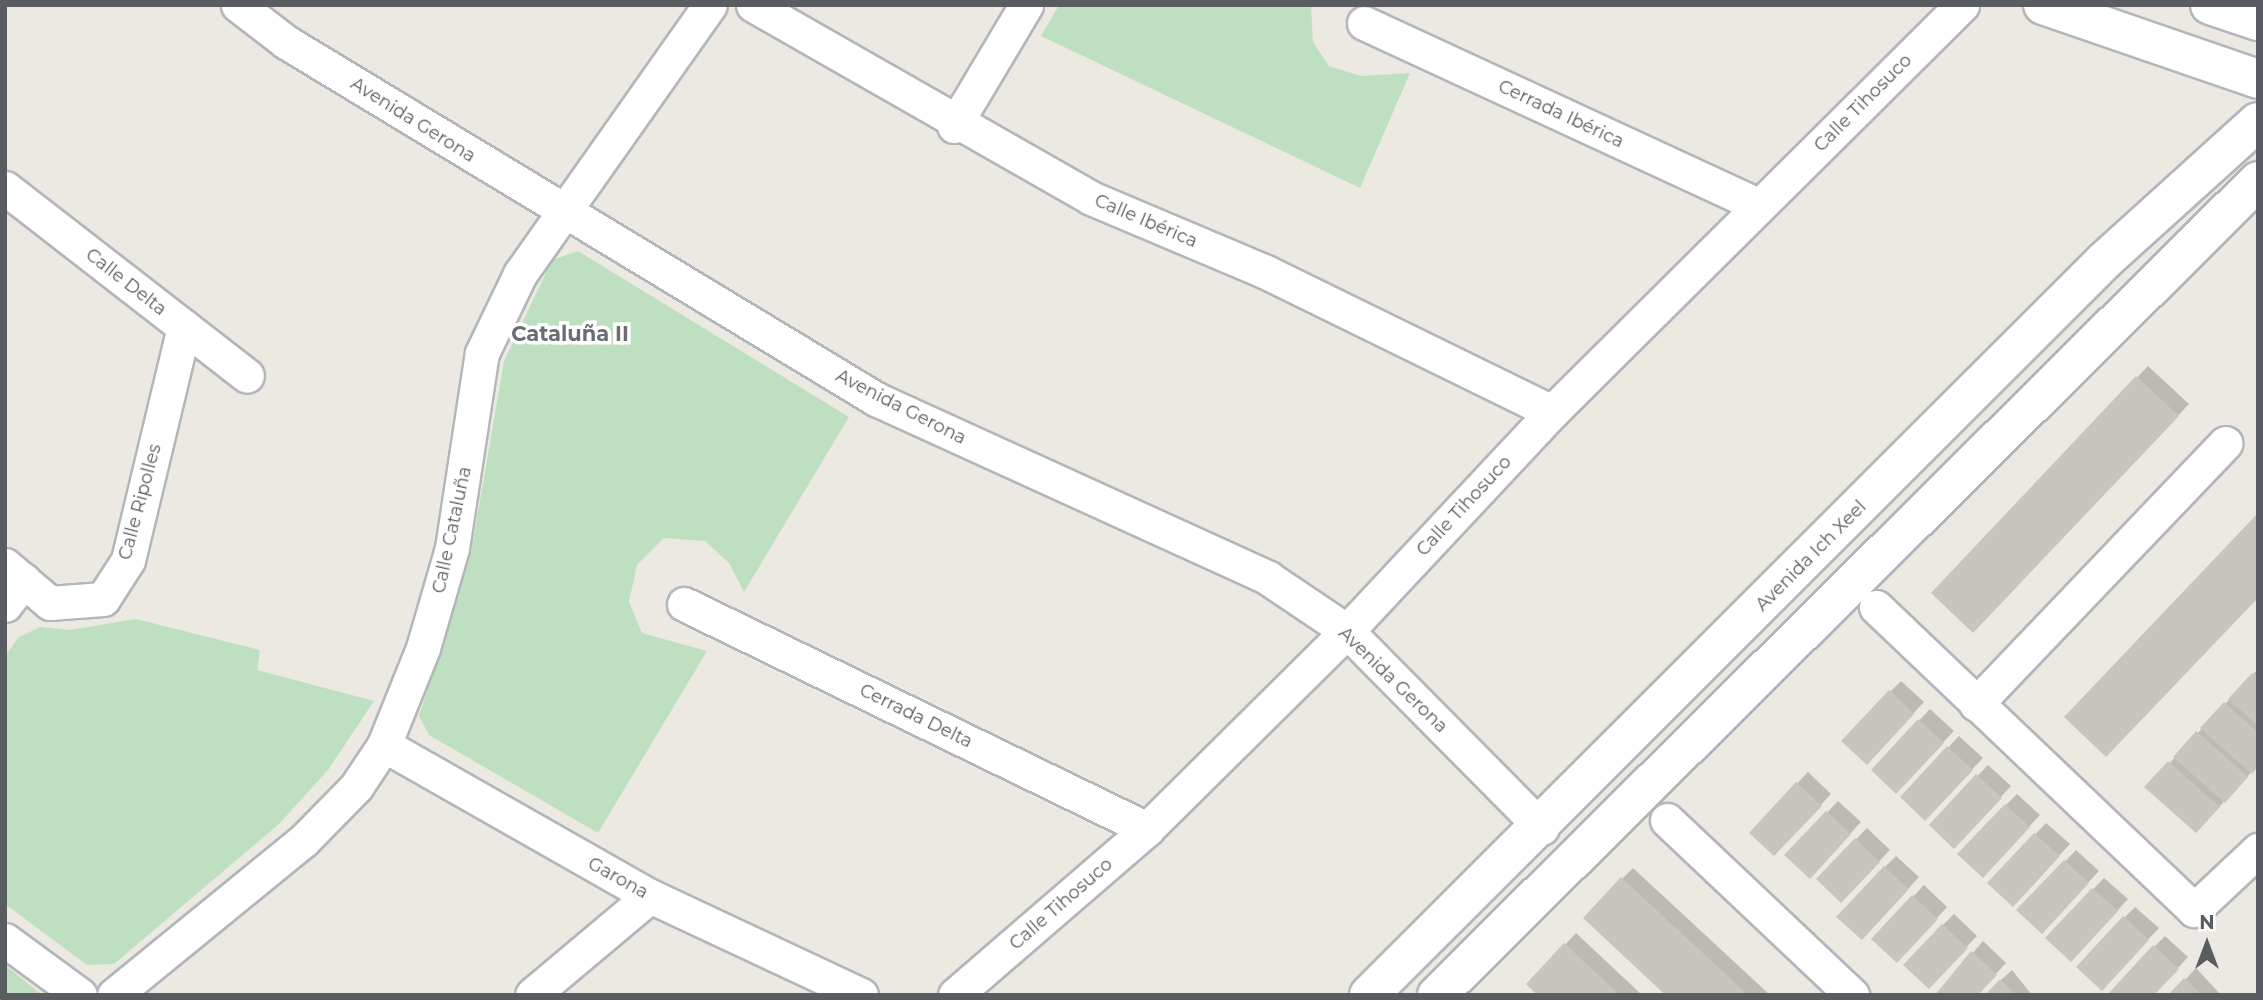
<!DOCTYPE html>
<meta charset="utf-8">
<style>
body{margin:0}
#map{position:relative;width:2263px;height:1000px;overflow:hidden;background:#ebe9e1;font-family:Montserrat,sans-serif}
div>[style]{position:absolute}
.green>*{inset:0;background:#bfe0c0}
.shadow>*{inset:0;background:#0003}
.building>*{inset:0;background:#c8c5c0}
.roads{filter:drop-shadow(2px 0 #b3b6ba) drop-shadow(-2px 0 #b3b6ba) drop-shadow(0 2px #b3b6ba) drop-shadow(0 -2px #b3b6ba)}
.minor>*{height:33px;margin:-16.5px;padding:0 16.5px;transform-origin:16.5px;border-radius:16.5px;background:#fff}
.tertiary>*{height:38px;margin:-19px;padding:0 19px;transform-origin:19px;border-radius:19px;background:#fff}
span{translate:-50% -50%;white-space:nowrap;text-align:center;line-height:1.15;-webkit-text-stroke:7px #fff;paint-order:stroke}
.street-label{font-size:18px;color:#595c60}
.quarter-label{font-size:21px;color:#6a6e72;font-weight:700}
.frame{position:absolute;inset:0;border:7px solid #595c60;pointer-events:none}
.north{position:absolute;left:2172px;top:909px;width:70px;height:70px;-webkit-text-stroke:5px #fff;paint-order:stroke;rotate:0deg;font-size:19px;font-weight:700;line-height:28px;text-align:center;color:#595c60}
.north::after{content:'';display:block;margin:auto;width:24px;height:32px;background:#595c60;clip-path:polygon(50% 0,100% 100%,50% 72%,0 100%)}
</style>
<div id="map">
<div class="green">
<i style="clip-path:polygon(1059px 5px,1311px 5px,1313px 42px,1329px 66px,1361px 76px,1410px 73px,1360px 188px,1041px 36px)"></i>
<i style="clip-path:polygon(578px 251px,849px 417px,744px 592px,729px 563px,705px 541px,664px 538px,637px 565px,629px 602px,642px 633px,707px 651px,598px 833px,429px 735px,419px 716px,471px 553px,504px 361px,552px 260px)"></i>
<i style="clip-path:polygon(136px 619px,260px 650px,257px 670px,374px 701px,328px 770px,279px 824px,114px 964px,87px 965px,5px 904px,5px 656px,19px 637px,40px 627px,70px 630px)"></i>
<i style="clip-path:polygon(5px 965px,42px 995px,5px 995px)"></i>
</div>
<div class="shadow">
<i style="clip-path:polygon(2148px 366px,2189px 404px,1984px 620px,1933px 593px)"></i>
<i style="clip-path:polygon(2258px 669px,2258px 765px,2207px 820px,2147px 787px)"></i>
<i style="clip-path:polygon(1901px 681px,1924px 702px,1877px 752px,1890px 692px)"></i>
<i style="clip-path:polygon(1930px 709px,1954px 731px,1907px 780px,1873px 770px)"></i>
<i style="clip-path:polygon(1959px 736px,1983px 758px,1936px 807px,1902px 797px)"></i>
<i style="clip-path:polygon(1988px 765px,2011px 786px,1965px 836px,1931px 825px)"></i>
<i style="clip-path:polygon(1808px 772px,1831px 794px,1785px 843px,1751px 833px)"></i>
<i style="clip-path:polygon(2017px 794px,2040px 815px,1993px 865px,2006px 805px)"></i>
<i style="clip-path:polygon(1838px 801px,1861px 822px,1821px 865px,1787px 855px)"></i>
<i style="clip-path:polygon(2046px 823px,2070px 844px,2024px 894px,1989px 883px)"></i>
<i style="clip-path:polygon(1867px 828px,1890px 850px,1841px 901px,1818px 879px)"></i>
<i style="clip-path:polygon(2076px 850px,2099px 871px,2053px 921px,2019px 910px)"></i>
<i style="clip-path:polygon(1896px 856px,1919px 877px,1873px 927px,1885px 867px)"></i>
<i style="clip-path:polygon(1633px 868px,1770px 995px,1668px 995px,1622px 879px)"></i>
<i style="clip-path:polygon(2104px 878px,2128px 899px,2082px 949px,2047px 938px)"></i>
<i style="clip-path:polygon(1924px 885px,1947px 907px,1908px 950px,1874px 939px)"></i>
<i style="clip-path:polygon(2135px 907px,2159px 928px,2112px 977px,2124px 918px)"></i>
<i style="clip-path:polygon(1954px 914px,1977px 936px,1929px 986px,1943px 925px)"></i>
<i style="clip-path:polygon(1576px 933px,1642px 995px,1540px 995px,1529px 984px)"></i>
<i style="clip-path:polygon(2165px 936px,2188px 957px,2153px 995px,2155px 946px)"></i>
<i style="clip-path:polygon(1983px 941px,2006px 963px,1976px 995px,1937px 995px)"></i>
<i style="clip-path:polygon(2196px 968px,2221px 995px,2171px 995px)"></i>
<i style="clip-path:polygon(2012px 970px,2032px 995px,1988px 995px,2001px 980px)"></i>
</div>
<div class="building">
<i style="clip-path:polygon(2136px 376px,2179px 416px,1973px 633px,1931px 593px)"></i>
<i style="clip-path:polygon(2258px 513px,2258px 598px,2106px 757px,2064px 717px)"></i>
<i style="clip-path:polygon(2252px 673px,2258px 678px,2258px 725px,2228px 699px)"></i>
<i style="clip-path:polygon(1889px 690px,1914px 714px,1867px 765px,1841px 741px)"></i>
<i style="clip-path:polygon(2224px 702px,2258px 733px,2258px 767px,2252px 774px,2200px 728px)"></i>
<i style="clip-path:polygon(1918px 719px,1944px 743px,1896px 794px,1871px 770px)"></i>
<i style="clip-path:polygon(2196px 731px,2248px 777px,2225px 803px,2173px 757px)"></i>
<i style="clip-path:polygon(1947px 746px,1973px 770px,1925px 821px,1900px 797px)"></i>
<i style="clip-path:polygon(2168px 761px,2220px 807px,2196px 833px,2144px 787px)"></i>
<i style="clip-path:polygon(1976px 774px,2002px 798px,1954px 849px,1929px 825px)"></i>
<i style="clip-path:polygon(1796px 782px,1822px 806px,1774px 856px,1749px 833px)"></i>
<i style="clip-path:polygon(2005px 804px,2030px 827px,1983px 878px,1957px 854px)"></i>
<i style="clip-path:polygon(1826px 811px,1851px 834px,1810px 879px,1784px 855px)"></i>
<i style="clip-path:polygon(2034px 833px,2060px 856px,2013px 907px,1987px 883px)"></i>
<i style="clip-path:polygon(1855px 838px,1880px 862px,1841px 903px,1816px 879px)"></i>
<i style="clip-path:polygon(2064px 860px,2089px 883px,2042px 934px,2016px 910px)"></i>
<i style="clip-path:polygon(1884px 866px,1909px 889px,1862px 940px,1836px 917px)"></i>
<i style="clip-path:polygon(1621px 877px,1734px 982px,1748px 995px,1665px 995px,1659px 989px,1583px 918px)"></i>
<i style="clip-path:polygon(2092px 888px,2118px 911px,2071px 962px,2045px 938px)"></i>
<i style="clip-path:polygon(1912px 895px,1938px 919px,1897px 963px,1871px 939px)"></i>
<i style="clip-path:polygon(2123px 916px,2149px 940px,2102px 991px,2076px 967px)"></i>
<i style="clip-path:polygon(1942px 924px,1968px 948px,1929px 989px,1903px 965px)"></i>
<i style="clip-path:polygon(1564px 943px,1583px 961px,1620px 995px,1537px 995px,1526px 984px)"></i>
<i style="clip-path:polygon(2153px 945px,2179px 969px,2154px 995px,2107px 995px)"></i>
<i style="clip-path:polygon(1971px 951px,1997px 975px,1978px 995px,1935px 995px)"></i>
<i style="clip-path:polygon(2184px 978px,2202px 995px,2168px 995px)"></i>
<i style="clip-path:polygon(2000px 979px,2016px 995px,1985px 995px)"></i>
</div>
<div class="roads">
<div class="minor">
<i style="left:238px;top:5px;width:61px;rotate:37.6deg"></i>
<i style="left:286px;top:42px;width:690px;rotate:31.18deg"></i>
<i style="left:876px;top:399px;width:431px;rotate:24.5deg"></i>
<i style="left:1268px;top:578px;width:95px;rotate:33.9deg"></i>
<i style="left:1347px;top:631px;width:277px;rotate:45.3deg"></i>
<i style="left:753px;top:5px;width:389px;rotate:29.7deg"></i>
<i style="left:1091px;top:198px;width:190px;rotate:22.9deg"></i>
<i style="left:1266px;top:272px;width:318px;rotate:26.1deg"></i>
<i style="left:1364px;top:23px;width:434px;rotate:24.8deg"></i>
<i style="left:954px;top:126px;width:141px;rotate:-59.2deg"></i>
<i style="left:5px;top:188px;width:306px;rotate:37.8deg"></i>
<i style="left:5px;top:565px;width:59px;rotate:40.2deg"></i>
<i style="left:50px;top:603px;width:53px;rotate:-4.3deg"></i>
<i style="left:103px;top:599px;width:46px;rotate:-57.3deg"></i>
<i style="left:128px;top:560px;width:240px;rotate:-76.5deg"></i>
<i style="left:684px;top:604px;width:515px;rotate:25.92deg"></i>
<i style="left:5px;top:605px;width:31px;rotate:-53deg"></i>
<i style="left:1876px;top:607px;width:439px;rotate:43.6deg"></i>
<i style="left:2194px;top:910px;width:88px;rotate:-43.2deg"></i>
<i style="left:1976px;top:704px;width:361px;rotate:-46.3deg"></i>
<i style="left:384px;top:745px;width:306px;rotate:29.6deg"></i>
<i style="left:650px;top:896px;width:233px;rotate:25.1deg"></i>
<i style="left:1667px;top:820px;width:255px;rotate:43.4deg"></i>
<i style="left:5px;top:940px;width:93px;rotate:36.3deg"></i>
<i style="left:114px;top:995px;width:244px;rotate:-39.2deg"></i>
<i style="left:303px;top:841px;width:76px;rotate:-45.5deg"></i>
<i style="left:356px;top:787px;width:50px;rotate:-56.3deg"></i>
<i style="left:384px;top:745px;width:105px;rotate:-68.1deg"></i>
<i style="left:423px;top:648px;width:104px;rotate:-73.8deg"></i>
<i style="left:452px;top:548px;width:197px;rotate:-81.3deg"></i>
<i style="left:482px;top:353px;width:88px;rotate:-64.3deg"></i>
<i style="left:520px;top:274px;width:329px;rotate:-54.8deg"></i>
<i style="left:532px;top:995px;width:154px;rotate:-40deg"></i>
<i style="left:955px;top:995px;width:254px;rotate:-40.8deg"></i>
<i style="left:1147px;top:829px;width:281px;rotate:-44.7deg"></i>
<i style="left:1347px;top:631px;width:300px;rotate:-46.9deg"></i>
<i style="left:1552px;top:412px;width:578px;rotate:-44.79deg"></i>
</div>
<div class="tertiary">
<i style="left:2043px;top:5px;width:227px;rotate:19deg"></i>
<i style="left:2210px;top:5px;width:51px;rotate:18.4deg"></i>
<i style="left:1369px;top:995px;width:1039px;rotate:-44.96deg"></i>
<i style="left:2104px;top:261px;width:207px;rotate:-42.1deg"></i>
<i style="left:1437px;top:995px;width:1156px;rotate:-44.75deg"></i>
</div>
</div>
<div class="street-label">
<span style="left:1863px;top:103px;rotate:-45deg">Calle Tihosuco</span>
<span style="left:1561px;top:114px;rotate:25deg">Cerrada Ibérica</span>
<span style="left:413px;top:120px;rotate:32deg">Avenida Gerona</span>
<span style="left:1146px;top:221px;rotate:23deg">Calle Ibérica</span>
<span style="left:126px;top:282px;rotate:38deg">Calle Delta</span>
<span style="left:901px;top:407px;rotate:27deg">Avenida Gerona</span>
<span style="left:140px;top:502px;rotate:-75deg">Calle Ripolles</span>
<span style="left:1464px;top:506px;rotate:-47deg">Calle Tihosuco</span>
<span style="left:452px;top:530px;rotate:-78deg">Calle Cataluña</span>
<span style="left:1811px;top:556px;rotate:-45deg">Avenida Ich Xeel</span>
<span style="left:1393px;top:680px;rotate:44deg">Avenida Gerona</span>
<span style="left:916px;top:716px;rotate:26deg">Cerrada Delta</span>
<span style="left:618px;top:878px;rotate:29deg">Garona</span>
<span style="left:1061px;top:904px;rotate:-41deg">Calle Tihosuco</span>
</div>
<div class="quarter-label">
<span style="left:570px;top:334px">Cataluña II</span>
</div>
<div class="frame"></div>
<div class="north">N</div>
</div>
